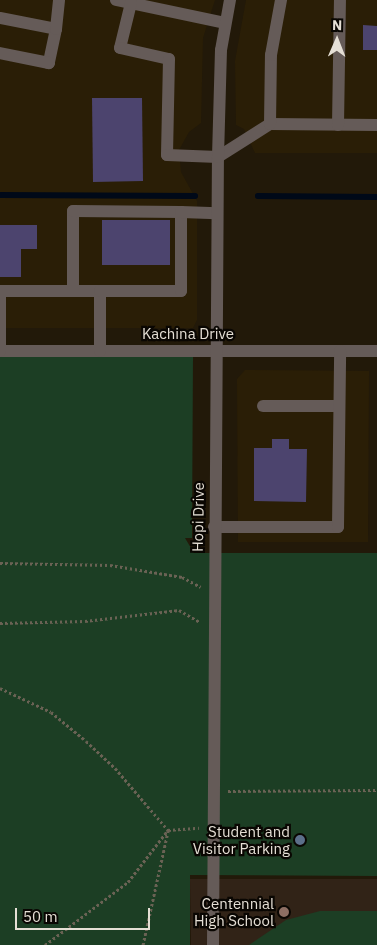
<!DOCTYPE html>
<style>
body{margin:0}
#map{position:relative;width:377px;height:945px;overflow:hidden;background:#221909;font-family:"IBM Plex Sans",sans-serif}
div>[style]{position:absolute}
.built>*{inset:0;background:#2a1e06}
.education>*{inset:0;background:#312317}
.green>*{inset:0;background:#1c3e24}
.stream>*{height:5.5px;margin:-2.75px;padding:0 2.75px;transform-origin:2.75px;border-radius:2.75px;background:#000918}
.building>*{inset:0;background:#4c446e}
.path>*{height:3px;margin-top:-1.5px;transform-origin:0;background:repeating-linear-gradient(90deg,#6a6254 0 2.5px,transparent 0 5px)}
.minor>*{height:12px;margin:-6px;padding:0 6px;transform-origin:6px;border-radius:6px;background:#655b58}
.dots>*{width:14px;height:14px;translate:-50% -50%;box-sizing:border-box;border:2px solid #090602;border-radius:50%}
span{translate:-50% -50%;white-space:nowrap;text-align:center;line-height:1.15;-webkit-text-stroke:4.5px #090602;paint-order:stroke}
.street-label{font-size:15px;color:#e5dfd5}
.poi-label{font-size:15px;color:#e5dfd5}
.right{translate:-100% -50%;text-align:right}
.north{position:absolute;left:312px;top:15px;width:50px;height:50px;-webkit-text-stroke:4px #090602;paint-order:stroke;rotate:1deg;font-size:14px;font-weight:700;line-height:20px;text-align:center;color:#e5dfd5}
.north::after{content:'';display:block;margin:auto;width:18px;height:22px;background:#e5dfd5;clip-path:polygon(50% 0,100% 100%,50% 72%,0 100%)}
.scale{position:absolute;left:15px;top:908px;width:135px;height:22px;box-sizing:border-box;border:2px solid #e5dfd5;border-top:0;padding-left:6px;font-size:15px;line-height:18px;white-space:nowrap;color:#e5dfd5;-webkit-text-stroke:4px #090602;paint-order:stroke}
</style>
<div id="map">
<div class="built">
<i style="clip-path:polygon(0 0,215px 0,203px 38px,201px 123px,189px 132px,179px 150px,181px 172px,197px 201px,197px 320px,193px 328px,0 328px)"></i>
<i style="clip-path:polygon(246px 0,377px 0,377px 153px,255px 153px,244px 129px,236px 125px,235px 61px)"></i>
<i style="clip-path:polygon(245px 370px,369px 371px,368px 542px,238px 542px,237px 379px)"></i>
</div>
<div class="education">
<i style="clip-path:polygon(190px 879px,377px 879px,377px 945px,191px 945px)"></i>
</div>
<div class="green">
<i style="clip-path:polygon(0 347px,193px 356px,192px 538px,185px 538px,194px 553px,377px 553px,377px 876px,190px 875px,190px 945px,0 945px)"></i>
<i style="clip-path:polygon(320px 911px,377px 911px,377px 945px,249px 945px,286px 920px)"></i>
</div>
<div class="stream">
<i style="left:0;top:195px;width:195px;rotate:0.3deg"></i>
<i style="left:258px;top:196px;width:119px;rotate:0.5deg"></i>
</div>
<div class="building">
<i style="clip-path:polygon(363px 25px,377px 26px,377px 50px,363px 50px)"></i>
<i style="clip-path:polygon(92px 98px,142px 98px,143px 181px,93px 182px)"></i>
<i style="clip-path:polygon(102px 220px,170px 220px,170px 265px,102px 265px)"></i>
<i style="clip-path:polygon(0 225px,37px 225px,37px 249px,21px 249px,21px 277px,0 277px)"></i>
<i style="clip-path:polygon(272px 439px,289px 439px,289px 449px,307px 449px,306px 502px,254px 501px,254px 448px,272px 448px)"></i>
</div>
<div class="path">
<i style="left:0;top:563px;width:110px;rotate:1deg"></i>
<i style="left:110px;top:565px;width:73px;rotate:9.5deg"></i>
<i style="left:182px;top:577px;width:21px;rotate:28deg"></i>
<i style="left:0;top:623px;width:85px;rotate:-1.3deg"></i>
<i style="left:85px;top:621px;width:95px;rotate:-6.7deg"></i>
<i style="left:179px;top:610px;width:24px;rotate:30deg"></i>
<i style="left:0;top:688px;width:56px;rotate:25.2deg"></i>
<i style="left:51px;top:712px;width:45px;rotate:39.6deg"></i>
<i style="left:86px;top:741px;width:40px;rotate:43deg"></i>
<i style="left:115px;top:768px;width:82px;rotate:49.5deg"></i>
<i style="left:168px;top:830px;width:31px;rotate:-4deg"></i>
<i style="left:228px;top:791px;width:149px;rotate:-0.4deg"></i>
<i style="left:45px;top:945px;width:104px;rotate:-37.2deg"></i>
<i style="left:128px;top:882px;width:66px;rotate:-52.4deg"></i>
<i style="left:143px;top:945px;width:117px;rotate:-77.6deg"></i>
</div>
<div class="minor">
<i style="left:116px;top:0;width:111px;rotate:11.9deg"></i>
<i style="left:131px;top:3px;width:46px;rotate:103.7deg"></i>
<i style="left:120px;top:48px;width:50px;rotate:12.7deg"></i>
<i style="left:169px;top:59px;width:96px;rotate:91.2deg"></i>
<i style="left:167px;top:155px;width:51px;rotate:2.2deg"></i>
<i style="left:218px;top:157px;width:62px;rotate:-32.4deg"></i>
<i style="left:270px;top:124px;width:107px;rotate:0.5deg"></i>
<i style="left:0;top:18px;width:57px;rotate:11.1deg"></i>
<i style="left:56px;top:29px;width:35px;rotate:102deg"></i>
<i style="left:49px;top:63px;width:50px;rotate:-168.5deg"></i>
<i style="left:56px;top:29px;width:29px;rotate:-84deg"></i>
<i style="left:270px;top:124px;width:69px;rotate:-89.2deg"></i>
<i style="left:271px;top:55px;width:56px;rotate:-79.7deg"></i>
<i style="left:338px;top:125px;width:125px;rotate:-89.1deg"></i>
<i style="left:73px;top:291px;width:80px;rotate:-90deg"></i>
<i style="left:73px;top:211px;width:108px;rotate:0.5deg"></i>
<i style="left:0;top:351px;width:377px"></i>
<i style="left:0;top:351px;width:60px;rotate:-90deg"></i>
<i style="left:0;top:291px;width:100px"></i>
<i style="left:100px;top:351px;width:60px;rotate:-90deg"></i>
<i style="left:100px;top:291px;width:81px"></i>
<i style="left:181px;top:291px;width:79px;rotate:-90deg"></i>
<i style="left:181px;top:212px;width:36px;rotate:2deg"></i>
<i style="left:263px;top:406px;width:76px"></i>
<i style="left:214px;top:527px;width:124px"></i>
<i style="left:338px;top:527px;width:176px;rotate:-89.3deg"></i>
<i style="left:213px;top:945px;width:788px;rotate:-89.64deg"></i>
<i style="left:218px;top:157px;width:107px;rotate:-88.4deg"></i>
<i style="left:221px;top:50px;width:51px;rotate:-79.8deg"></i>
</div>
<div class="dots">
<i style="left:300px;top:840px;background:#5c6f8a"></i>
<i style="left:284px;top:912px;background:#8d6e63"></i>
</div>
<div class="street-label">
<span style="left:188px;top:334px">Kachina Drive</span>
<span style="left:198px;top:517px;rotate:-89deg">Hopi Drive</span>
</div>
<div class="poi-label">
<span class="right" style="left:290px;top:840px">Student and<br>Visitor Parking</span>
<span class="right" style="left:274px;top:912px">Centennial<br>High School</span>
</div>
<div class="north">N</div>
<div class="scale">50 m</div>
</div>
